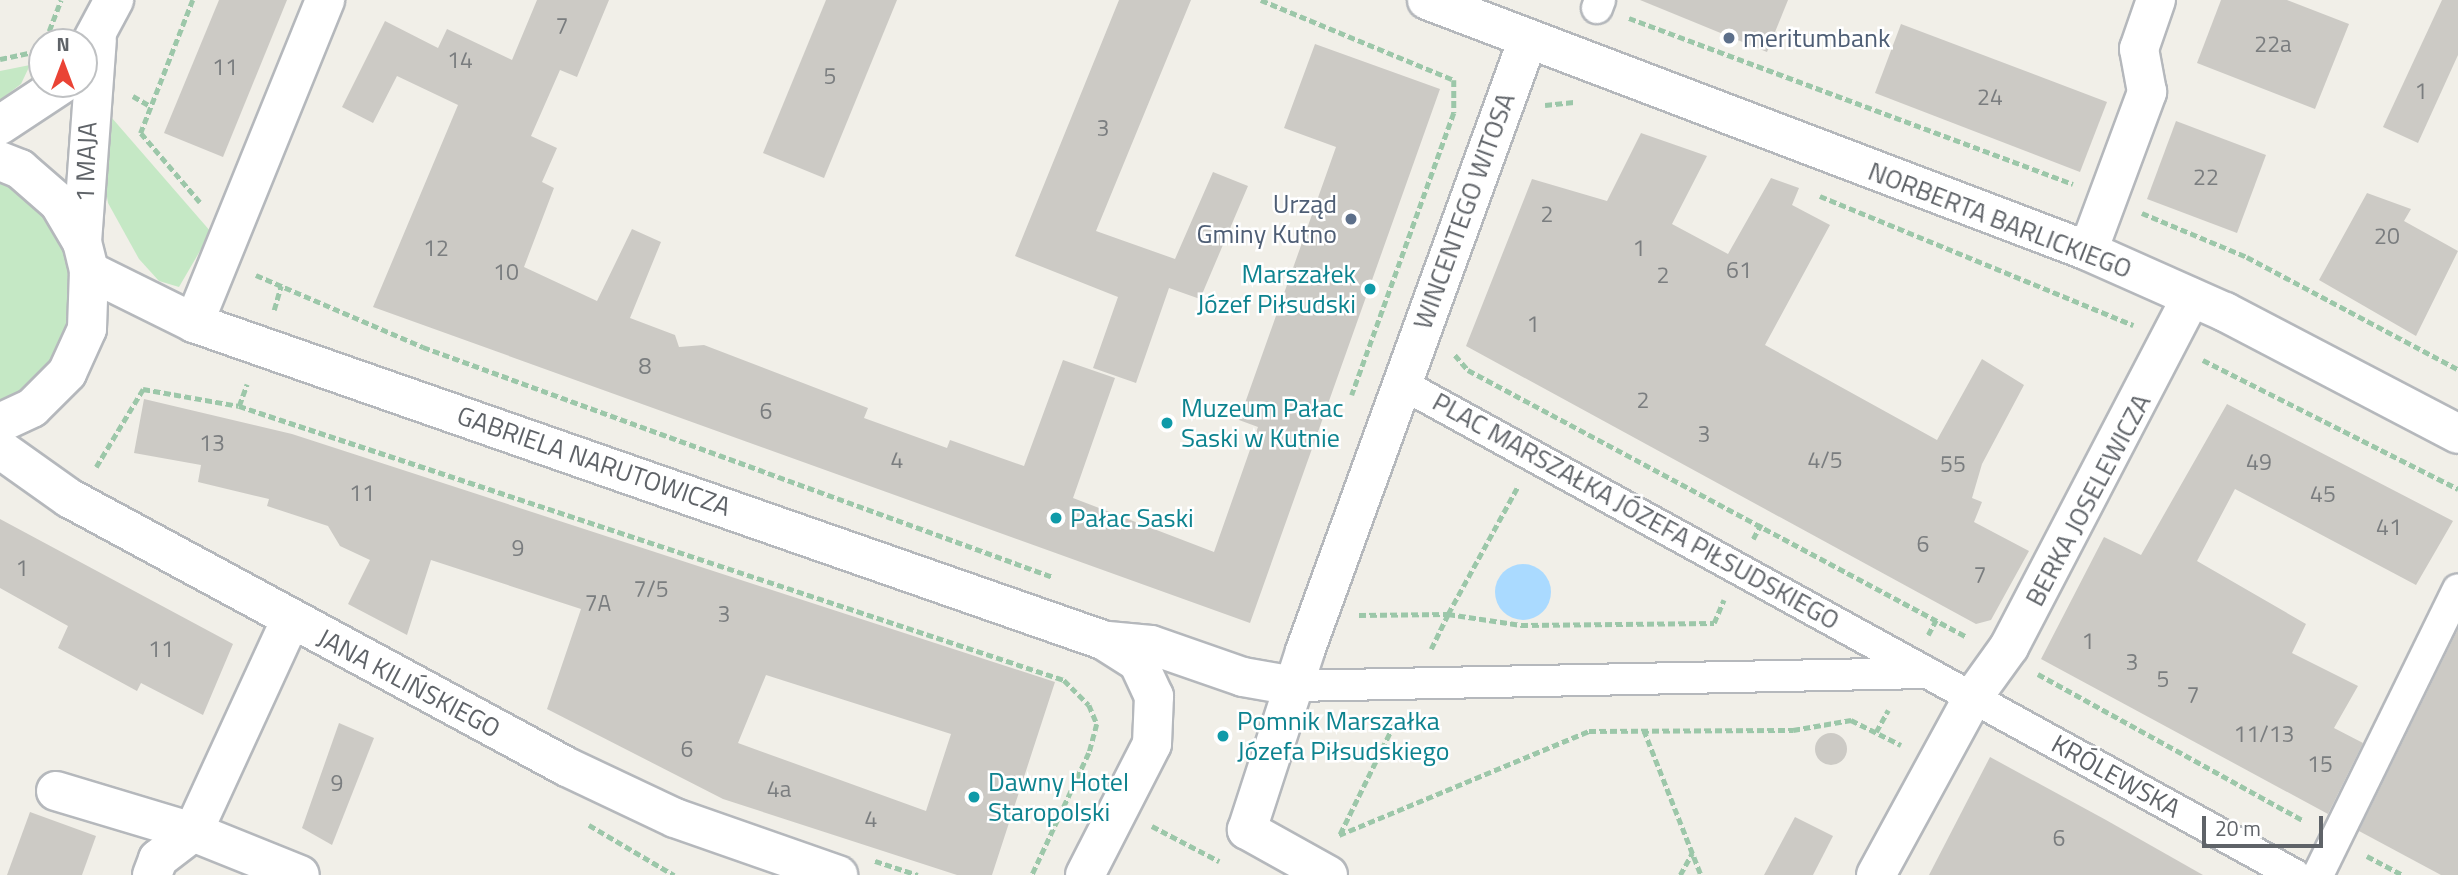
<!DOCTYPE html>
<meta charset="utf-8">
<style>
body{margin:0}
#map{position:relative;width:2458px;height:875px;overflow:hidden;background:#f1efe8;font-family:"Titillium Web",sans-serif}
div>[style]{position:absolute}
.green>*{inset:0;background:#c5e8c5}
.water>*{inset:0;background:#aadaff}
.round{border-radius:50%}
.building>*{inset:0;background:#cccac5}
.path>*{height:4.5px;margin-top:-2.25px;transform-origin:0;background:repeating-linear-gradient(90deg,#9cc7a9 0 7px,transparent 0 10.5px)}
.roads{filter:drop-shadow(2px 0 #b5b8bc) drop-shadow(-2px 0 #b5b8bc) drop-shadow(0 2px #b5b8bc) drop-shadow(0 -2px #b5b8bc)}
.pedestrian>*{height:30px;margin:-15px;padding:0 15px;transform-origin:15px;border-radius:15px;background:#fff}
.minor>*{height:38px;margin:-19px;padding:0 19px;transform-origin:19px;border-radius:19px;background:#fff}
.tertiary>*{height:38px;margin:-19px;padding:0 19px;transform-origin:19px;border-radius:19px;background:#fff}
.dots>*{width:19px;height:19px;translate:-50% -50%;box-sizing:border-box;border:4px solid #fff;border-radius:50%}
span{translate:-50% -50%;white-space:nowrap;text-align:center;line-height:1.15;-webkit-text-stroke:5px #fff;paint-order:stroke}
.number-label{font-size:23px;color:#7a7d7f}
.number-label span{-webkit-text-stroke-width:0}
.service-label{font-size:26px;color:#4e5e75}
.left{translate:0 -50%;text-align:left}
.right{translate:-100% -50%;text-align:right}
.street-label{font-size:26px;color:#5f6368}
.culture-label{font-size:26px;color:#0d838f}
.north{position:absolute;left:28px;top:28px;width:70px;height:70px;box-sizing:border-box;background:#fff;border:2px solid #bfc1c3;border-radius:50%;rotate:0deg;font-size:19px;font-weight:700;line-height:28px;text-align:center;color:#5f6368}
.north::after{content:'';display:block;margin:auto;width:24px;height:32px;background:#ea4335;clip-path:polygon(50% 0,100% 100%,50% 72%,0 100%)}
.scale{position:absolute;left:2202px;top:816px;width:121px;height:32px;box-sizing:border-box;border:4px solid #5f6368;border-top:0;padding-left:9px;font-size:21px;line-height:24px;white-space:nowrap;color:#5f6368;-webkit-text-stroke:5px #fff;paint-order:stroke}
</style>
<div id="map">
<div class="green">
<i style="clip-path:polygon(30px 65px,21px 84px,0 100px,0 71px)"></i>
<i style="clip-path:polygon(105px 110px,211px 232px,179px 287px,159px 281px,139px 259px,108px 203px,103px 172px)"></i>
<i style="clip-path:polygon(0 178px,27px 193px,53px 221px,69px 254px,75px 291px,69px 328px,53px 361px,28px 388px,0 404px)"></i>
</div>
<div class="water">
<i class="round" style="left:1495px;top:564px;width:56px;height:56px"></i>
</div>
<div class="building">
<i style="clip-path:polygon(219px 0,287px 0,223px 157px,164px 133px)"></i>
<i style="clip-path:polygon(537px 0,609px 0,577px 77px,560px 70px,531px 136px,557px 148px,542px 182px,554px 188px,524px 267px,597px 301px,632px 229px,661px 242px,630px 318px,675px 335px,679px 347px,704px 345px,868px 408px,864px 418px,947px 448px,950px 440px,1024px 466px,1063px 360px,1115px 378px,1073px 498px,1214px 552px,1258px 427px,1239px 420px,1336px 147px,1284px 128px,1315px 44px,1440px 89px,1250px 623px,373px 307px,458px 105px,397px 76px,373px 123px,342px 107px,385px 21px,438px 48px,447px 29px,512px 60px)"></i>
<i style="clip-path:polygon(826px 0,897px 0,824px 178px,763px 153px)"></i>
<i style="clip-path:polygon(1119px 0,1191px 0,1096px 231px,1175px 259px,1213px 172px,1248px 186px,1200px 299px,1169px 288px,1136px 383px,1093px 368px,1118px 297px,1015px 256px)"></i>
<i style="clip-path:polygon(1640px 0,1788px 0,1767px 52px)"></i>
<i style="clip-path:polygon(2221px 0,2287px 0,2349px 24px,2315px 109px,2197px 63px)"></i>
<i style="clip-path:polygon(2442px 0,2458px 0,2458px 55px,2418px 143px,2383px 127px)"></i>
<i style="clip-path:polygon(1901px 24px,2107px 102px,2080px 172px,1875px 93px)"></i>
<i style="clip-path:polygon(2176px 121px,2266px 155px,2237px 233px,2147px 199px)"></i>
<i style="clip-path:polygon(1641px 133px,1707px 156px,1672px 224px,1728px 254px,1771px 178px,1799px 188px,1792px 205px,1830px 225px,1765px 345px,1937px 440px,1982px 359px,2024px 385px,1982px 464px,1972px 498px,1982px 502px,1974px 522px,2029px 551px,1991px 620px,1976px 624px,1466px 346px,1532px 179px,1607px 201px)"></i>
<i style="clip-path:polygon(2367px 193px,2411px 209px,2404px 221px,2458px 251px,2416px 336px,2319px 280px)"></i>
<i style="clip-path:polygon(evenodd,144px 399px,292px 434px,1055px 682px,992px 875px,957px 875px,723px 799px,547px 709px,581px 609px,431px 560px,407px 635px,348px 604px,370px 560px,340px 546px,328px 526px,267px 506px,269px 499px,198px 482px,201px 465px,134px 453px,144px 399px,766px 675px,951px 734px,926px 811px,738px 743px,766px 675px)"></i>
<i style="clip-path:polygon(2227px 404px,2453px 521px,2416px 585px,2235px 489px,2197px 561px,2306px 624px,2292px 653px,2358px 686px,2334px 728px,2363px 743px,2328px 814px,2041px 659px,2104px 537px,2141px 555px)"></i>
<i style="clip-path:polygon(0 519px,233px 644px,203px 715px,141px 683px,137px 691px,58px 648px,68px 626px,0 588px)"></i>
<i style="clip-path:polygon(2458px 629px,2458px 875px,2441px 875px,2359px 831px)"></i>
<i style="clip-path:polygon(339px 723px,374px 738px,332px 845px,302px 828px)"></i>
<i class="round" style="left:1815px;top:733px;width:32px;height:32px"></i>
<i style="clip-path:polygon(1990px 757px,2106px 820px,2203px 875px,1929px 875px)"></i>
<i style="clip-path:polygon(30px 812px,96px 836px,82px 875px,7px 875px)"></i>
<i style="clip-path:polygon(1795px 817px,1833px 836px,1813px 875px,1764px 875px)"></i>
</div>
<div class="path">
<i style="left:193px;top:0;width:143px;rotate:111.4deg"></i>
<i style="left:141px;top:133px;width:91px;rotate:49.5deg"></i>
<i style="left:1261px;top:0;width:209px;rotate:22.5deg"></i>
<i style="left:1454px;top:80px;width:33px;rotate:90deg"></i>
<i style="left:1454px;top:113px;width:300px;rotate:109.9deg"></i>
<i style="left:1629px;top:18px;width:474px;rotate:20.5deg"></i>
<i style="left:49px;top:31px;width:33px;rotate:-69deg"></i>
<i style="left:0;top:59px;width:35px;rotate:-12deg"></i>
<i style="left:133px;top:96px;width:20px;rotate:30deg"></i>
<i style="left:1545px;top:105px;width:29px;rotate:-6deg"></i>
<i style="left:1820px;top:196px;width:339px;rotate:22.4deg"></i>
<i style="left:2142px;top:213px;width:114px;rotate:22.7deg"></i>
<i style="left:2247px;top:257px;width:239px;rotate:28deg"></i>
<i style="left:256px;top:275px;width:182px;rotate:23.3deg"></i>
<i style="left:423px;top:347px;width:671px;rotate:20.06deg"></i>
<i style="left:274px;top:310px;width:25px;rotate:-74deg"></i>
<i style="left:1455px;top:355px;width:20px;rotate:49deg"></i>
<i style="left:1468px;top:370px;width:566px;rotate:28.15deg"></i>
<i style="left:2203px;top:360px;width:286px;rotate:26.8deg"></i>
<i style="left:239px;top:406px;width:869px;rotate:18.37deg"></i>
<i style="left:1064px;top:680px;width:35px;rotate:45deg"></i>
<i style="left:1089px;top:705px;width:21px;rotate:67deg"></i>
<i style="left:1097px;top:724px;width:30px;rotate:105deg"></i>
<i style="left:1089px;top:753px;width:135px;rotate:115deg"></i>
<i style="left:96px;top:467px;width:91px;rotate:-58.9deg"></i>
<i style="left:143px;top:389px;width:97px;rotate:10deg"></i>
<i style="left:239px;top:406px;width:23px;rotate:-70deg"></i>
<i style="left:1753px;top:539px;width:17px;rotate:-62deg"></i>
<i style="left:1359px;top:615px;width:89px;rotate:-0.6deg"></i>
<i style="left:1448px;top:614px;width:144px;rotate:-61.3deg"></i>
<i style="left:1928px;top:635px;width:17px;rotate:-62deg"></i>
<i style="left:1431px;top:649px;width:39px;rotate:-64deg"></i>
<i style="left:1448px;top:614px;width:74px;rotate:8.6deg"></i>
<i style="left:1521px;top:625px;width:193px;rotate:-0.6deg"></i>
<i style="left:1714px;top:623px;width:25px;rotate:-67deg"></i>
<i style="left:2038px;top:674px;width:304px;rotate:28.9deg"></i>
<i style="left:1644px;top:730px;width:156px;rotate:68.5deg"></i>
<i style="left:1876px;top:732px;width:25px;rotate:-61deg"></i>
<i style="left:589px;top:825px;width:99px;rotate:30.5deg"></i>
<i style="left:1152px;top:826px;width:76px;rotate:27.6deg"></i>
<i style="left:1340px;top:834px;width:127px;rotate:-63.8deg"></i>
<i style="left:1339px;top:835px;width:271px;rotate:-22.6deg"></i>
<i style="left:1589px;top:731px;width:204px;rotate:-0.3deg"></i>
<i style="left:1793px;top:730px;width:59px;rotate:-9.8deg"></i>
<i style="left:1851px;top:720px;width:56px;rotate:26.6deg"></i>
<i style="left:2367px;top:856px;width:40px;rotate:28deg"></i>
<i style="left:875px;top:861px;width:45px;rotate:18deg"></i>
<i style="left:1680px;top:875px;width:25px;rotate:-61deg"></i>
</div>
<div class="roads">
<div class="pedestrian">
<i style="left:1597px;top:8px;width:9px;rotate:-69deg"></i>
<i style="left:1402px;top:384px;width:1019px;rotate:28.8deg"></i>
<i style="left:1294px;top:686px;width:633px;rotate:-1.18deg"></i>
<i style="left:2318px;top:875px;width:318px;rotate:-63.9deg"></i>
</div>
<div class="minor">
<i style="left:2088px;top:251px;width:170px;rotate:-69.6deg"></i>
<i style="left:2147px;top:92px;width:44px;rotate:-100.5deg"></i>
<i style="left:2139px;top:49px;width:52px;rotate:-70.9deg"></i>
<i style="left:89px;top:271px;width:117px;rotate:26.3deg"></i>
<i style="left:194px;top:323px;width:963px;rotate:19.23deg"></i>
<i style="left:1103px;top:640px;width:41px;rotate:32.2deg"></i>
<i style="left:1138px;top:662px;width:38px;rotate:65deg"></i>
<i style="left:1154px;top:696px;width:48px;rotate:92.4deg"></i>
<i style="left:1152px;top:744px;width:147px;rotate:117.1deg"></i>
<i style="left:194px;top:323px;width:349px;rotate:-67.9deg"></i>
<i style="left:0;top:449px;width:85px;rotate:35.4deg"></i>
<i style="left:69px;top:498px;width:566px;rotate:28.38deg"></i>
<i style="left:567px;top:767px;width:119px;rotate:25.3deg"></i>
<i style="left:675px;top:818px;width:173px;rotate:19.3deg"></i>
<i style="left:1108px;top:641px;width:43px;rotate:5.3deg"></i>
<i style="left:1151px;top:645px;width:97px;rotate:19.2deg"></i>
<i style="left:1243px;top:677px;width:52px;rotate:10deg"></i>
<i style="left:56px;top:791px;width:143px;rotate:16.7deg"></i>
<i style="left:193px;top:832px;width:115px;rotate:21.9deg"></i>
<i style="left:152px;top:875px;width:17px;rotate:-69deg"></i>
<i style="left:158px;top:859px;width:44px;rotate:-37.6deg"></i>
<i style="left:193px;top:832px;width:234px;rotate:-65.3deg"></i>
<i style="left:1328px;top:875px;width:93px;rotate:-150.9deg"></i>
<i style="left:1247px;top:830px;width:188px;rotate:-72deg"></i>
<i style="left:1305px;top:651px;width:651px;rotate:-69.98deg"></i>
<i style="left:1876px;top:875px;width:203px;rotate:-61.4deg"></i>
<i style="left:1973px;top:697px;width:62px;rotate:-54.2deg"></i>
<i style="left:2009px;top:647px;width:394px;rotate:-62.5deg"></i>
</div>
<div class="tertiary">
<i style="left:1427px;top:0;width:707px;rotate:20.79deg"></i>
<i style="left:2088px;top:251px;width:150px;rotate:24deg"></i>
<i style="left:2225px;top:312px;width:263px;rotate:27.6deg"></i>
<i style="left:84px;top:56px;width:64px;rotate:-61.8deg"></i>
<i style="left:0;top:125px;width:74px;rotate:-33.5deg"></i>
<i style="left:0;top:161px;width:22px;rotate:22deg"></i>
<i style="left:20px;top:169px;width:52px;rotate:41.1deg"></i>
<i style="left:59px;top:203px;width:45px;rotate:59.5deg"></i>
<i style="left:82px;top:242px;width:30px;rotate:76deg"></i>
<i style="left:89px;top:271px;width:58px;rotate:92deg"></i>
<i style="left:87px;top:329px;width:48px;rotate:114.4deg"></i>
<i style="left:67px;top:373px;width:49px;rotate:135deg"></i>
<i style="left:32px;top:408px;width:35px;rotate:155deg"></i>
<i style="left:82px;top:242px;width:203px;rotate:-85.8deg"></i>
</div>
</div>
<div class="dots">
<i style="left:1729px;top:38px;background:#5c6f8a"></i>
<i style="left:1351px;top:219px;background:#5c6f8a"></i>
<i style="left:1370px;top:289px;background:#0f9aa8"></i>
<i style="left:1167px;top:423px;background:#0f9aa8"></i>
<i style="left:1056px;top:518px;background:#0f9aa8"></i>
<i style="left:1223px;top:736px;background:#0f9aa8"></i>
<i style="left:974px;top:797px;background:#0f9aa8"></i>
</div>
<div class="number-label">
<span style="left:562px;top:26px">7</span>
<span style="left:2273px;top:44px">22a</span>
<span style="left:460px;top:60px">14</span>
<span style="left:225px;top:67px">11</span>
<span style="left:830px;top:76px">5</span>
<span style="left:2421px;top:91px">1</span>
<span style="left:1990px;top:97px">24</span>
<span style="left:1103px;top:128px">3</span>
<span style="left:2206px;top:177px">22</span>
<span style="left:1547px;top:214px">2</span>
<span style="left:2387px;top:236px">20</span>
<span style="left:436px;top:248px">12</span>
<span style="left:1639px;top:248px">1</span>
<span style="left:1739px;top:270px">61</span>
<span style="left:506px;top:272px">10</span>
<span style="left:1663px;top:275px">2</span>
<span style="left:1533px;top:324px">1</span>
<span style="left:645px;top:366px">8</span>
<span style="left:1643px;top:400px">2</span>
<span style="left:766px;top:411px">6</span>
<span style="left:1704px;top:434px">3</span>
<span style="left:212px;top:443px">13</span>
<span style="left:897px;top:460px">4</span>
<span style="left:1825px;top:460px">4/5</span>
<span style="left:2259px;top:462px">49</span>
<span style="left:1953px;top:464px">55</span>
<span style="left:362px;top:493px">11</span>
<span style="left:2323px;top:494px">45</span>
<span style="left:2389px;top:527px">41</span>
<span style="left:1923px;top:544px">6</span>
<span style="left:518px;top:548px">9</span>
<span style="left:22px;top:568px">1</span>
<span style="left:1980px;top:575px">7</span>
<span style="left:651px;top:589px">7/5</span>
<span style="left:598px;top:603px">7A</span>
<span style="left:724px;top:614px">3</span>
<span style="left:2088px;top:641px">1</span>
<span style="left:161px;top:649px">11</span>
<span style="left:2132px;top:662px">3</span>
<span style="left:2163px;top:679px">5</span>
<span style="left:2193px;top:695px">7</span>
<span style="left:2264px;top:734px">11/13</span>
<span style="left:687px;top:749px">6</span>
<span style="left:2320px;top:764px">15</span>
<span style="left:337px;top:783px">9</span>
<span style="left:779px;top:789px">4a</span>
<span style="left:871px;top:819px">4</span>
<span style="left:2059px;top:838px">6</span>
</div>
<div class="service-label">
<span class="left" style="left:1743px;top:38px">meritumbank</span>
<span class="right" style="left:1337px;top:219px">Urząd<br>Gminy Kutno</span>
</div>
<div class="street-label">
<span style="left:86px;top:162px;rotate:-88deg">1 MAJA</span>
<span style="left:1464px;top:211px;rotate:-70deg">WINCENTEGO WITOSA</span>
<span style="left:2000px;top:220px;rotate:21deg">NORBERTA BARLICKIEGO</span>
<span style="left:594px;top:461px;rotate:19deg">GABRIELA NARUTOWICZA</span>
<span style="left:2088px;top:500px;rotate:-62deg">BERKA JOSELEWICZA</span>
<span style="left:1636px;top:511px;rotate:29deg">PLAC MARSZAŁKA JÓZEFA PIŁSUDSKIEGO</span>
<span style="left:409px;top:683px;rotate:28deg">JANA KILIŃSKIEGO</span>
<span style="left:2116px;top:776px;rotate:29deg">KRÓLEWSKA</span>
</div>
<div class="culture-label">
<span class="right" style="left:1356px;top:289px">Marszałek<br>Józef Piłsudski</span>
<span class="left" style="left:1181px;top:423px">Muzeum Pałac<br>Saski w Kutnie</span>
<span class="left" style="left:1070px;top:518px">Pałac Saski</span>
<span class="left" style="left:1237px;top:736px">Pomnik Marszałka<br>Józefa Piłsudskiego</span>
<span class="left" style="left:988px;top:797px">Dawny Hotel<br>Staropolski</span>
</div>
<div class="north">N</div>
<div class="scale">20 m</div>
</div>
